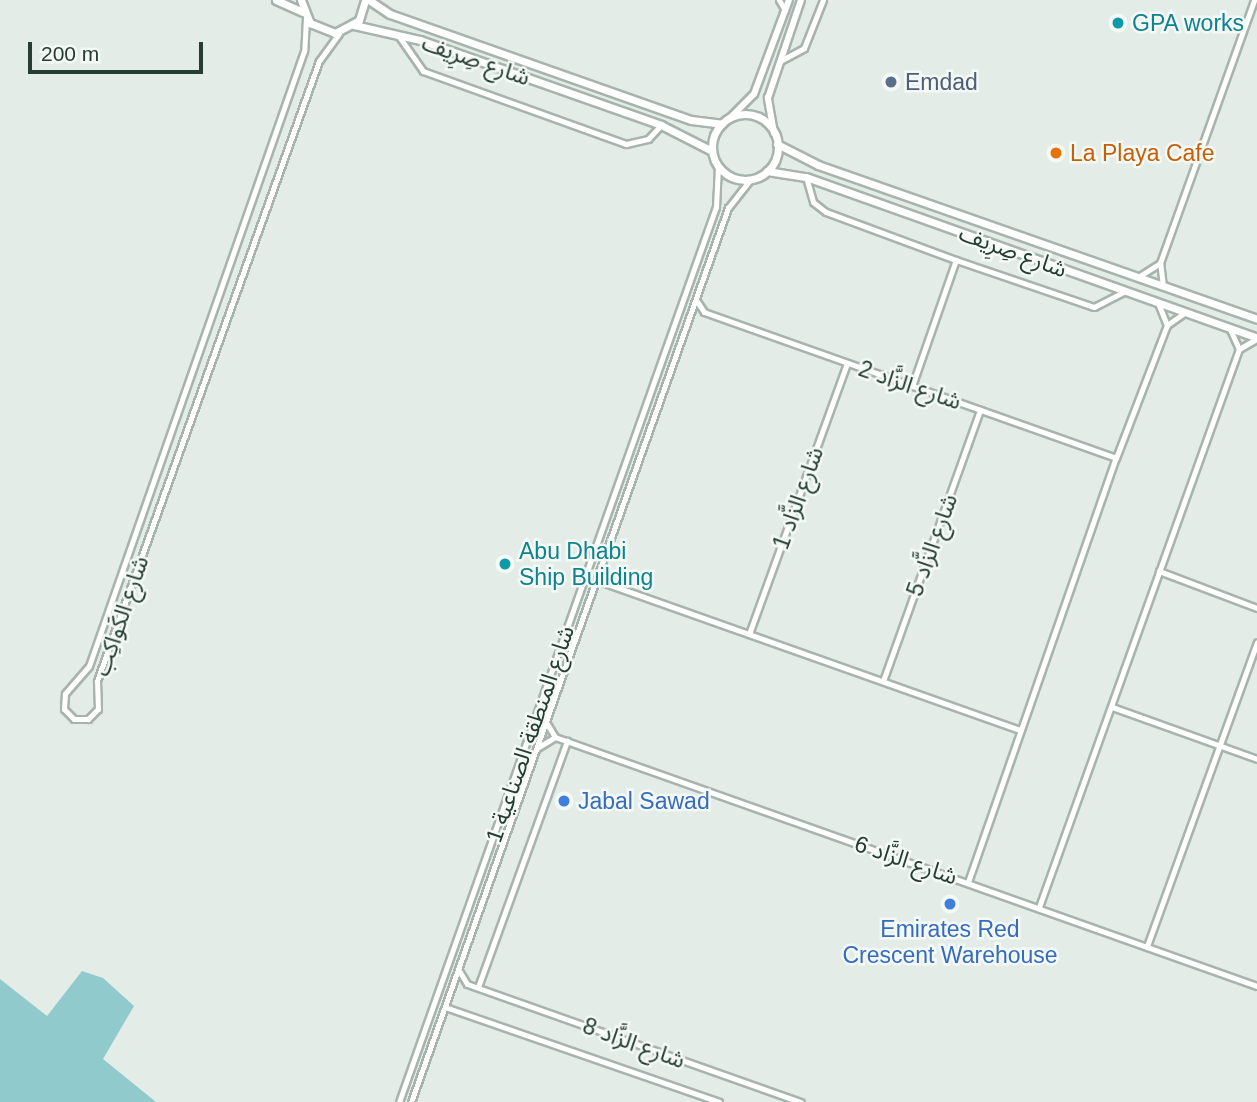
<!DOCTYPE html>
<meta charset="utf-8">
<style>
body{margin:0}
#map{position:relative;width:1257px;height:1102px;overflow:hidden;background:#e4ece8;font-family:Helvetica,"Noto Sans Arabic",sans-serif}
div>[style]{position:absolute}
.water>*{inset:0;background:#91cacd}
.roads{filter:drop-shadow(2px 0 #a7b4ae) drop-shadow(-2px 0 #a7b4ae) drop-shadow(0 2px #a7b4ae) drop-shadow(0 -2px #a7b4ae)}
.minor>*{height:5px;margin:-2.5px;padding:0 2.5px;transform-origin:2.5px;border-radius:2.5px;background:#fff}
.tertiary>*{height:6px;margin:-3px;padding:0 3px;transform-origin:3px;border-radius:3px;background:#fff}
.secondary>*{height:7px;margin:-3.5px;padding:0 3.5px;transform-origin:3.5px;border-radius:3.5px;background:#fff}
.secondary>.ring{margin:-3.5px;padding:0;box-sizing:content-box;background:none;border:7px solid #fff;border-radius:50%}
.dots>*{width:19px;height:19px;translate:-50% -50%;box-sizing:border-box;border:4px solid #f4f9f6;border-radius:50%}
span{translate:-50% -50%;white-space:nowrap;text-align:center;line-height:1.15;-webkit-text-stroke:5px #f4f9f6;paint-order:stroke}
.culture-label{font-size:23px;color:#0d838f}
.left{translate:0 -50%;text-align:left}
.street-label{font-size:23px;color:#253d33}
.service-label{font-size:23px;color:#4e5e75}
.food-label{font-size:23px;color:#c56008}
.shop-label{font-size:23px;color:#366cbe}
.scale{position:absolute;left:28px;top:42px;width:175px;height:32px;box-sizing:border-box;border:4px solid #253d33;border-top:0;padding-left:9px;font-size:21px;line-height:24px;white-space:nowrap;color:#253d33;-webkit-text-stroke:5px #f4f9f6;paint-order:stroke}
</style>
<div id="map">
<div class="water">
<i style="clip-path:polygon(82px 971px,103px 978px,134px 1006px,103px 1059px,156px 1102px,0 1102px,0 979px,47px 1016px)"></i>
</div>
<div class="roads">
<div class="minor">
<i style="left:779px;top:0;width:12px;rotate:59deg"></i>
<i style="left:306px;top:18px;width:33px;rotate:93deg"></i>
<i style="left:304px;top:51px;width:651px;rotate:109.27deg"></i>
<i style="left:89px;top:666px;width:37px;rotate:131deg"></i>
<i style="left:65px;top:694px;width:15px;rotate:94deg"></i>
<i style="left:64px;top:709px;width:14px;rotate:45deg"></i>
<i style="left:74px;top:719px;width:14px"></i>
<i style="left:88px;top:719px;width:14px;rotate:-45deg"></i>
<i style="left:98px;top:709px;width:28px;rotate:-92deg"></i>
<i style="left:97px;top:681px;width:659px;rotate:-70.3deg"></i>
<i style="left:319px;top:61px;width:34px;rotate:-54deg"></i>
<i style="left:398px;top:35px;width:44px;rotate:55.2deg"></i>
<i style="left:423px;top:71px;width:216px;rotate:19.8deg"></i>
<i style="left:626px;top:144px;width:23px;rotate:-13deg"></i>
<i style="left:648px;top:139px;width:19px;rotate:-47deg"></i>
<i style="left:780px;top:61px;width:27px;rotate:-28deg"></i>
<i style="left:804px;top:48px;width:52px;rotate:-68.4deg"></i>
<i style="left:806px;top:177px;width:26px;rotate:74deg"></i>
<i style="left:813px;top:202px;width:16px;rotate:38deg"></i>
<i style="left:826px;top:212px;width:139px;rotate:20.3deg"></i>
<i style="left:956px;top:260px;width:146px;rotate:18.8deg"></i>
<i style="left:1094px;top:307px;width:35px;rotate:-27deg"></i>
<i style="left:1138px;top:277px;width:26px;rotate:-32deg"></i>
<i style="left:1163px;top:286px;width:23px;rotate:-97deg"></i>
<i style="left:1160px;top:263px;width:279px;rotate:-70.3deg"></i>
<i style="left:696px;top:300px;width:14px;rotate:56deg"></i>
<i style="left:704px;top:312px;width:437px;rotate:19.5deg"></i>
<i style="left:1158px;top:303px;width:24px;rotate:68deg"></i>
<i style="left:1230px;top:329px;width:22px;rotate:66deg"></i>
<i style="left:912px;top:386px;width:133px;rotate:-70.8deg"></i>
<i style="left:1159px;top:571px;width:105px;rotate:20.7deg"></i>
<i style="left:596px;top:580px;width:449px;rotate:19.5deg"></i>
<i style="left:749px;top:634px;width:288px;rotate:-70.1deg"></i>
<i style="left:883px;top:681px;width:288px;rotate:-70.3deg"></i>
<i style="left:1112px;top:707px;width:154px;rotate:19.7deg"></i>
<i style="left:546px;top:722px;width:17px;rotate:59deg"></i>
<i style="left:555px;top:737px;width:745px;rotate:19.53deg"></i>
<i style="left:537px;top:748px;width:21px;rotate:-31deg"></i>
<i style="left:968px;top:882px;width:449px;rotate:-70.8deg"></i>
<i style="left:1116px;top:458px;width:142px;rotate:-69deg"></i>
<i style="left:1167px;top:325px;width:21px;rotate:-35deg"></i>
<i style="left:1039px;top:907px;width:593px;rotate:-70.28deg"></i>
<i style="left:1239px;top:349px;width:20px;rotate:-30deg"></i>
<i style="left:1147px;top:946px;width:323px;rotate:-70.1deg"></i>
<i style="left:458px;top:969px;width:17px;rotate:59deg"></i>
<i style="left:467px;top:984px;width:354px;rotate:19.5deg"></i>
<i style="left:478px;top:987px;width:262px;rotate:-70.1deg"></i>
<i style="left:445px;top:1007px;width:290px;rotate:19.1deg"></i>
<i style="left:399px;top:1102px;width:949px;rotate:-70.5deg"></i>
<i style="left:716px;top:207px;width:41px;rotate:-87.2deg"></i>
<i style="left:411px;top:1102px;width:949px;rotate:-70.48deg"></i>
<i style="left:728px;top:208px;width:36px;rotate:-52deg"></i>
</div>
<div class="tertiary">
<i style="left:730px;top:118px;width:34px;rotate:-45deg"></i>
<i style="left:754px;top:94px;width:100px;rotate:-69.6deg"></i>
<i style="left:774px;top:133px;width:36px;rotate:-100deg"></i>
<i style="left:768px;top:98px;width:103px;rotate:-71.4deg"></i>
</div>
<div class="secondary">
<i style="left:276px;top:0;width:30px;rotate:24deg"></i>
<i style="left:301px;top:0;width:25px;rotate:69deg"></i>
<i style="left:310px;top:23px;width:27px;rotate:22deg"></i>
<i style="left:335px;top:33px;width:27px;rotate:-28deg"></i>
<i style="left:359px;top:20px;width:21px;rotate:-73deg"></i>
<i style="left:369px;top:0;width:25px;rotate:34deg"></i>
<i style="left:390px;top:14px;width:319px;rotate:19.4deg"></i>
<i style="left:691px;top:120px;width:31px;rotate:7deg"></i>
<i style="left:354px;top:25px;width:68px;rotate:12.8deg"></i>
<i style="left:420px;top:40px;width:256px;rotate:19.4deg"></i>
<i style="left:661px;top:125px;width:57px;rotate:27deg"></i>
<i class="ring" style="left:712px;top:114px;width:59px;height:59px"></i>
<i style="left:777px;top:144px;width:46px;rotate:27.1deg"></i>
<i style="left:818px;top:165px;width:465px;rotate:19.3deg"></i>
<i style="left:767px;top:171px;width:39px;rotate:9deg"></i>
<i style="left:806px;top:177px;width:479px;rotate:19.6deg"></i>
</div>
</div>
<div class="dots">
<i style="left:1118px;top:23px;background:#0f9aa8"></i>
<i style="left:891px;top:82px;background:#5c6f8a"></i>
<i style="left:1056px;top:153px;background:#e8710a"></i>
<i style="left:505px;top:564px;background:#0f9aa8"></i>
<i style="left:564px;top:801px;background:#3f7fe0"></i>
<i style="left:950px;top:904px;background:#3f7fe0"></i>
</div>
<div class="culture-label">
<span class="left" style="left:1132px;top:23px">GPA works</span>
<span class="left" style="left:519px;top:564px">Abu Dhabi<br>Ship Building</span>
</div>
<div class="street-label">
<span style="left:476px;top:60px;rotate:19deg">شارع صِرِيف</span>
<span style="left:1013px;top:251px;rotate:20deg">شارع صِرِيف</span>
<span style="left:910px;top:385px;rotate:19deg">شارع الزَّاد 2</span>
<span style="left:798px;top:498px;rotate:-70deg">شارع الزَّاد 1</span>
<span style="left:932px;top:545px;rotate:-70deg">شارع الزَّاد 5</span>
<span style="left:121px;top:616px;rotate:-71deg">شارع الكَواكِب</span>
<span style="left:530px;top:734px;rotate:-71deg">شارع المنطقة الصناعية 1</span>
<span style="left:906px;top:860px;rotate:19deg">شارع الزَّاد 6</span>
<span style="left:634px;top:1043px;rotate:20deg">شارع الزَّاد 8</span>
</div>
<div class="service-label">
<span class="left" style="left:905px;top:82px">Emdad</span>
</div>
<div class="food-label">
<span class="left" style="left:1070px;top:153px">La Playa Cafe</span>
</div>
<div class="shop-label">
<span class="left" style="left:578px;top:801px">Jabal Sawad</span>
<span style="left:950px;top:942px">Emirates Red<br>Crescent Warehouse</span>
</div>
<div class="scale">200 m</div>
</div>
